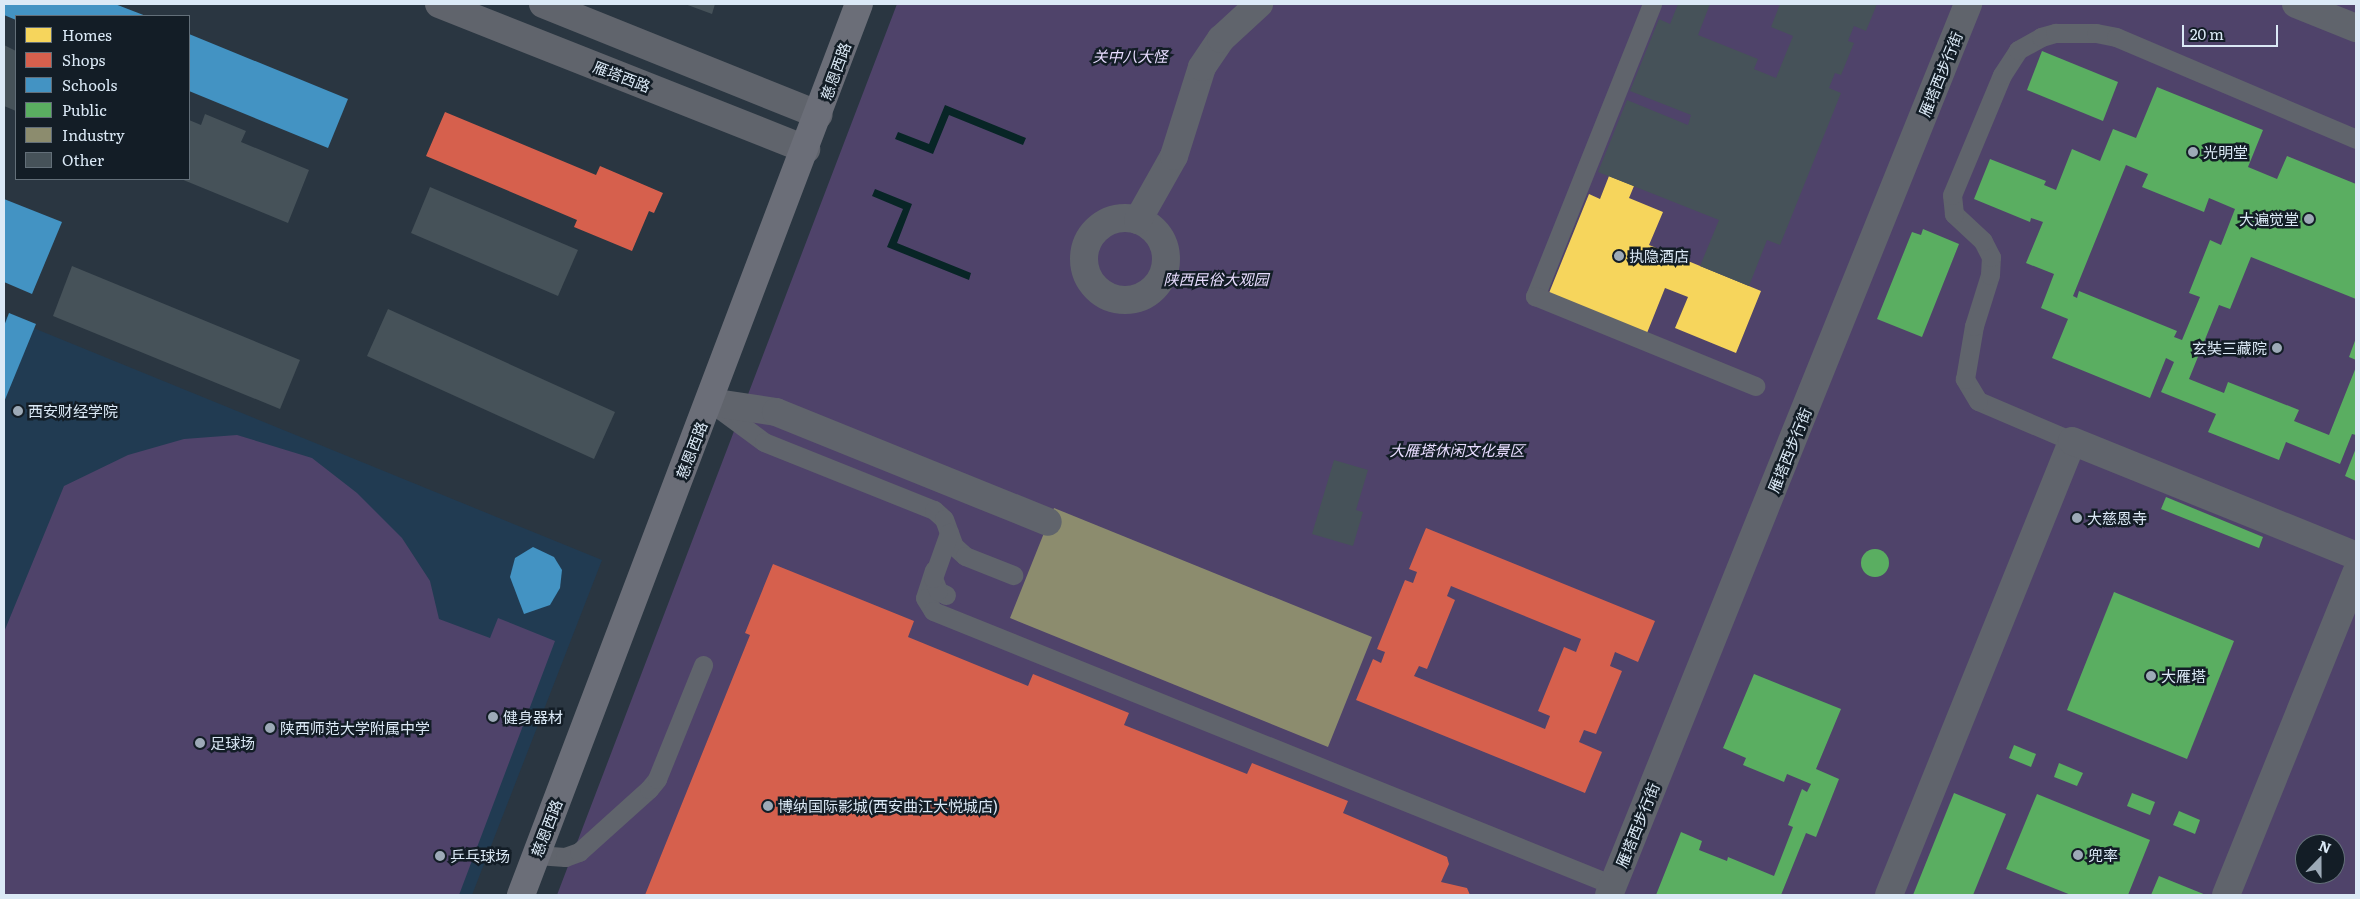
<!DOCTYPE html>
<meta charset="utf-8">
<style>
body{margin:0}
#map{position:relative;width:2360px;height:899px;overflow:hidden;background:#2a3641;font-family:Literata,"Noto Sans SC",serif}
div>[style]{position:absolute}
.built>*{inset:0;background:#213b52}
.green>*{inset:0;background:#4f436a}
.water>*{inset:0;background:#082526}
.homes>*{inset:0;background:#f6d55c}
.shops>*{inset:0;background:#d6604d}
.schools>*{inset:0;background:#4393c3}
.public>*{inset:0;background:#5aae61}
.round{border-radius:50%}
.industry>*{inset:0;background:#8c8c6e}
.building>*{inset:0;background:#465259}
.service>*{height:19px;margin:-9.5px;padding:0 9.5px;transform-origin:9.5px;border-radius:9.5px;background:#60646c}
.pedestrian>*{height:28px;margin:-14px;padding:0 14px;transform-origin:14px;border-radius:14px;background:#60646c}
.pedestrian>.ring{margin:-14px;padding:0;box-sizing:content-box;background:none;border:28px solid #60646c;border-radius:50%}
.minor>*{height:28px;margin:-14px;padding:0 14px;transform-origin:14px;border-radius:14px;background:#60646c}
.tertiary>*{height:28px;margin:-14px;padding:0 14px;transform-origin:14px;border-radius:14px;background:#60646c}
.secondary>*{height:28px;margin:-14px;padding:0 14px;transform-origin:14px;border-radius:14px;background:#6b6e78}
.dots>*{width:14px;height:14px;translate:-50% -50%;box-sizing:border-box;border:2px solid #131d26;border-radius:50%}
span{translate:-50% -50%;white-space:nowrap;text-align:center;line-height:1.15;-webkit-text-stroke:5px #131d26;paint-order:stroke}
.park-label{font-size:15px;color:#e8ddff;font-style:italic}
.street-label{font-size:15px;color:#dbe9f6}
.poi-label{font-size:15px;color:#dbe9f6}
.left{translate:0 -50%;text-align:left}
.right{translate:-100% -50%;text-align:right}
.frame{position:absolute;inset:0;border:5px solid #dbe9f6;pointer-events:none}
.legend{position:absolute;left:15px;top:15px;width:175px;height:165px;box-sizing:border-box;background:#131d26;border:1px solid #636f79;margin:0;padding:6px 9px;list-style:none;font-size:15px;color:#dbe9f6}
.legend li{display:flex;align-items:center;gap:10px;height:25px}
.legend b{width:25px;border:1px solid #636f79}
.north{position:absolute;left:2295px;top:834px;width:50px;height:50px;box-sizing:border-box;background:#131d26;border:1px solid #636f79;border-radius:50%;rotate:22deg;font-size:14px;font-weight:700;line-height:20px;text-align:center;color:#dbe9f6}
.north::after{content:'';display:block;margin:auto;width:18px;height:22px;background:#9daab7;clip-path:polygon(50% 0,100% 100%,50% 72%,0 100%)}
.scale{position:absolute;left:2182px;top:25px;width:96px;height:22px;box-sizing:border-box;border:2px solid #dbe9f6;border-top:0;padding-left:6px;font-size:15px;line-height:18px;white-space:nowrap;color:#dbe9f6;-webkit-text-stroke:4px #131d26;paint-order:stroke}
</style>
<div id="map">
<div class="built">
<i style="clip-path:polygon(4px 316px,602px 560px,472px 895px,4px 895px)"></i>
</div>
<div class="green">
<i style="clip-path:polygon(evenodd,897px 4px,2356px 4px,2356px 895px,557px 895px,897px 4px,2305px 844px,2335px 844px,2335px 874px,2305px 874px,2305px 844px)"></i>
<i style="clip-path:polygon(237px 435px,312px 458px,357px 493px,402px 538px,430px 581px,439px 619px,490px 638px,498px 618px,555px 641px,459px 895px,4px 895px,4px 632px,64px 486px,128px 455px,184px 439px)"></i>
</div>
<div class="water">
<i style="clip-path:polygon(945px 105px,1026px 138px,1023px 145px,949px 115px,933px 154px,895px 139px,898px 132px,929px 144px)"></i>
<i style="clip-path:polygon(875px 189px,912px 204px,897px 243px,971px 273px,969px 280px,887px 247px,903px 209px,872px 196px)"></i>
</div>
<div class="homes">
<i style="clip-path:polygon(1609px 176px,1634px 186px,1629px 198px,1663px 212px,1649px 245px,1761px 291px,1736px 353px,1675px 328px,1688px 297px,1665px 288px,1647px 333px,1549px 293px,1589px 194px,1600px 199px)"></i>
</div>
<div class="shops">
<i style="clip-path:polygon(445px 112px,596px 175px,600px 166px,663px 193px,654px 213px,649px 211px,632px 251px,574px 227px,577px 220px,426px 156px)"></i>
<i style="clip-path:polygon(evenodd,1426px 528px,1655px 621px,1638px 662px,1615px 652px,1610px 666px,1622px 671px,1596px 734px,1584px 730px,1579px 742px,1602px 752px,1585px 793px,1356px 700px,1373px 659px,1381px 663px,1385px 652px,1377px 649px,1405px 580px,1413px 583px,1417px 572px,1409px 569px,1426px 528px,1451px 586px,1581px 639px,1576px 652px,1564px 647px,1538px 711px,1550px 716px,1545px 729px,1414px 676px,1419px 666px,1427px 669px,1455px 600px,1447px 596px,1451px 586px)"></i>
<i style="clip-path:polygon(773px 564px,914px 621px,908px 637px,1028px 686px,1033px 674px,1129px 713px,1124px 725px,1247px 774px,1252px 763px,1348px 801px,1343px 813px,1447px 857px,1449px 864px,1441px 882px,1467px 888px,1470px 895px,645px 895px,750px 635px,745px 633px)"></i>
</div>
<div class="schools">
<i style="clip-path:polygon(4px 4px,115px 4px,146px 16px,16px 16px,16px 20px,4px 15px)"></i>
<i style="clip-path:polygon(189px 34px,348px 99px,328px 148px,189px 91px)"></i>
<i style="clip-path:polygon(4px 199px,62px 222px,32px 294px,4px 282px)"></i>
<i style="clip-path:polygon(9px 313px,36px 324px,4px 402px,4px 326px)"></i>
<i style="clip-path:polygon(533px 547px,554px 557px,562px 570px,560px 588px,550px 605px,524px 614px,510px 577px,515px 558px)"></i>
</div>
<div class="public">
<i style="clip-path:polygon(2042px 51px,2118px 82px,2103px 121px,2027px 90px)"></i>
<i style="clip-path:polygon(evenodd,2157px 87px,2263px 130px,2248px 167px,2277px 179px,2287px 156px,2356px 184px,2356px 299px,2251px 257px,2230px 309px,2219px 305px,2189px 379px,2224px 393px,2228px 382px,2299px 410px,2294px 421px,2329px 435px,2356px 367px,2356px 435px,2352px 434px,2340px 464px,2286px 442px,2279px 460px,2208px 432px,2216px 414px,2161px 392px,2174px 362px,2166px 358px,2150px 398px,2052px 358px,2068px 319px,2041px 308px,2054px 274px,2026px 263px,2043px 222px,2031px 218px,2030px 222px,1974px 199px,1990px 159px,2046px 181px,2044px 185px,2056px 190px,2072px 149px,2100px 161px,2113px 129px,2136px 138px,2157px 87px,2126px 165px,2148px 174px,2142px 187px,2204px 212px,2209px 198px,2235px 209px,2221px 245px,2210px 240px,2189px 293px,2200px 297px,2182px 340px,2174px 337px,2177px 331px,2079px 291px,2077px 298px,2073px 296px,2126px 165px)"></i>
<i style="clip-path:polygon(1923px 229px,1959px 244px,1922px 337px,1877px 319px,1912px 232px,1921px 235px)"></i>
<i style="clip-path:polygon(2356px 338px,2356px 360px,2349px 357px)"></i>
<i style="clip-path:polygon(2356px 448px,2356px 481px,2345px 476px)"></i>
<i style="clip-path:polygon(2166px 497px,2263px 537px,2259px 548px,2161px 509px)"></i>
<i class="round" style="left:1861px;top:549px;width:28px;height:28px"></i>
<i style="clip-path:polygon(2114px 592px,2234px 641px,2187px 759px,2067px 710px)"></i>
<i style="clip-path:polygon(1754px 674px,1841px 709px,1816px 769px,1839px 779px,1816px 837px,1806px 833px,1781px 895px,1656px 895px,1681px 832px,1702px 841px,1699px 850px,1727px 861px,1728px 857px,1774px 876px,1793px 827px,1788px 825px,1802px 789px,1807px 792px,1811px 784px,1787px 774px,1784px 782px,1743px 765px,1746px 758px,1723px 748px)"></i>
<i style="clip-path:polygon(2014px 745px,2036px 754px,2031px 767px,2009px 758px)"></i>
<i style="clip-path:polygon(2059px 763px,2083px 773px,2077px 786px,2054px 777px)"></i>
<i style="clip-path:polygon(1954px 793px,2006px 814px,1973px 895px,1913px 895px)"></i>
<i style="clip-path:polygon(2132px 793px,2155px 802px,2150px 815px,2127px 806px)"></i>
<i style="clip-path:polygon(2037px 794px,2150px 840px,2128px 895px,2071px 895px,2006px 869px)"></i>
<i style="clip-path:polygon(2179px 811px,2200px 820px,2195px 834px,2173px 825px)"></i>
<i style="clip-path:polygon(2159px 876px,2206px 895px,2151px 895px)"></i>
</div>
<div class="industry">
<i style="clip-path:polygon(1054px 508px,1372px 637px,1328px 747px,1010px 618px)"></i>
</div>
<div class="building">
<i style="clip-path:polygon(685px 4px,715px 4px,712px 14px)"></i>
<i style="clip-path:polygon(1678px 4px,1710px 4px,1698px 35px,1758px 59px,1754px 69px,1776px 78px,1793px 36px,1771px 27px,1780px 4px,1877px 4px,1866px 31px,1854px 26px,1848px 41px,1854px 43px,1841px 75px,1835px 73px,1829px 88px,1841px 93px,1780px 245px,1767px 240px,1749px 286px,1700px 266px,1719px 220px,1598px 172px,1627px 100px,1688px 125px,1691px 115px,1630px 91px,1659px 19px,1670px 24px)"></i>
<i style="clip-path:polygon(4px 45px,16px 51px,16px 111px,4px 106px)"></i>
<i style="clip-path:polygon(205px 114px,246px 131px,241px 142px,309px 170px,288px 223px,181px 179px,189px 179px,189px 120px,201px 125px)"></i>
<i style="clip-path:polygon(430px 187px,578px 250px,558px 296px,411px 233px)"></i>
<i style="clip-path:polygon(72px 266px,300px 360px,280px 409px,53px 316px)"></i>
<i style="clip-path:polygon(388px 309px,615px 412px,594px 459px,367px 356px)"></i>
<i style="clip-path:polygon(1334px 460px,1368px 470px,1356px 510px,1363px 512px,1353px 546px,1312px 534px)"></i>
</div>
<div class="service">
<i style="left:1652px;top:4px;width:315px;rotate:111.8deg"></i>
<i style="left:1535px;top:296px;width:238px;rotate:22.2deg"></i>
<i style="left:714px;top:405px;width:62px;rotate:36.5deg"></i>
<i style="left:764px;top:442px;width:183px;rotate:21.8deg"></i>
<i style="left:934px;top:510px;width:13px;rotate:42deg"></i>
<i style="left:944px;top:519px;width:29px;rotate:70deg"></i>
<i style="left:954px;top:546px;width:15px;rotate:42deg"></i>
<i style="left:965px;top:556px;width:52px;rotate:21.6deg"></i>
<i style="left:2072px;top:441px;width:102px;rotate:-156.9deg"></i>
<i style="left:1978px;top:401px;width:26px;rotate:-121deg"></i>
<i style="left:1965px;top:379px;width:54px;rotate:-80.4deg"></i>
<i style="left:1974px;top:326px;width:53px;rotate:-72.6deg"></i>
<i style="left:1990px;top:275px;width:18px;rotate:-87deg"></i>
<i style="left:1991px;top:257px;width:18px;rotate:-117deg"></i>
<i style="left:1983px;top:241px;width:40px;rotate:-137deg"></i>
<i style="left:1954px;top:214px;width:19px;rotate:-96deg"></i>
<i style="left:1952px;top:195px;width:130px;rotate:-67.4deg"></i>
<i style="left:2002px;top:75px;width:30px;rotate:-57deg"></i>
<i style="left:2018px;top:50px;width:26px;rotate:-29deg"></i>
<i style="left:2041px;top:37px;width:15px;rotate:-16deg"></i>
<i style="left:2055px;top:33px;width:41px"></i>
<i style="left:2096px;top:33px;width:20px;rotate:11deg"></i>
<i style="left:2116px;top:37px;width:261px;rotate:23deg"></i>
<i style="left:934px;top:570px;width:29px;rotate:108deg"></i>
<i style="left:925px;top:598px;width:15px;rotate:58deg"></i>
<i style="left:933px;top:611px;width:733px;rotate:21.95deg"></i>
<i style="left:946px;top:595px;width:9px;rotate:-153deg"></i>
<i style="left:938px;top:591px;width:14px;rotate:-111deg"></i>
<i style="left:933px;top:578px;width:48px;rotate:-70.4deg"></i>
<i style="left:536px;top:855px;width:29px;rotate:4deg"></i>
<i style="left:565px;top:857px;width:15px;rotate:-20deg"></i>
<i style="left:579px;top:852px;width:94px;rotate:-42deg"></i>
<i style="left:649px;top:789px;width:13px;rotate:-51deg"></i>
<i style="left:657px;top:779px;width:123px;rotate:-68deg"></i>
</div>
<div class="pedestrian">
<i style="left:2296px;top:4px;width:65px;rotate:21.8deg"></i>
<i class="ring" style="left:1084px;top:218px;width:54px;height:54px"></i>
<i style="left:1138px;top:220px;width:73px;rotate:-60.6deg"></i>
<i style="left:1174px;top:156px;width:93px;rotate:-72.5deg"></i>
<i style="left:1202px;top:67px;width:34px;rotate:-56deg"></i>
<i style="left:1221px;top:39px;width:52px;rotate:-42.6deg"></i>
</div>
<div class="minor">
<i style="left:710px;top:402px;width:67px;rotate:8.6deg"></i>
<i style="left:776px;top:412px;width:293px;rotate:22deg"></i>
<i style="left:1609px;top:895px;width:961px;rotate:-68.05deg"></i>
<i style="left:1889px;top:895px;width:489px;rotate:-68deg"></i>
<i style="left:2072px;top:441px;width:306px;rotate:22deg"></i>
<i style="left:2226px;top:895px;width:347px;rotate:-68deg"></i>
</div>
<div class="tertiary">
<i style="left:439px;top:4px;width:395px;rotate:21.6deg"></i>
<i style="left:543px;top:4px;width:297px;rotate:21.9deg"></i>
</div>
<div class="secondary">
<i style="left:521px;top:895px;width:953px;rotate:-69.23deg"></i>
</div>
<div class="dots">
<i style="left:2193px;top:152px;background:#9daab7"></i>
<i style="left:2309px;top:219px;background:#9daab7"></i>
<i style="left:1619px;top:256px;background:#9daab7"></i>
<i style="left:2277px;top:348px;background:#9daab7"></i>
<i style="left:18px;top:411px;background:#9daab7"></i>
<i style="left:2077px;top:518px;background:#9daab7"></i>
<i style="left:2151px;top:676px;background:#9daab7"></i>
<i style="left:493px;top:717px;background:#9daab7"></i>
<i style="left:270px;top:728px;background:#9daab7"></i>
<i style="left:200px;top:743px;background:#9daab7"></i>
<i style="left:768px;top:806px;background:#9daab7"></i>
<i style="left:2078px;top:855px;background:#9daab7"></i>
<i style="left:440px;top:856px;background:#9daab7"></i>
</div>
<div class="park-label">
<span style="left:1130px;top:56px">关中八大怪</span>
<span style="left:1216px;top:279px">陕西民俗大观园</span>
<span style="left:1457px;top:450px">大雁塔休闲文化景区</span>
</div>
<div class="street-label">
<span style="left:835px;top:71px;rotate:-70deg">慈恩西路</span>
<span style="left:1940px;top:74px;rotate:-68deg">雁塔西步行街</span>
<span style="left:622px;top:76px;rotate:21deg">雁塔西路</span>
<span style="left:691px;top:450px;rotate:-69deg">慈恩西路</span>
<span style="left:1789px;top:450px;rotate:-68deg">雁塔西步行街</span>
<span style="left:1637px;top:825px;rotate:-68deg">雁塔西步行街</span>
<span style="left:546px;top:828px;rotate:-69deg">慈恩西路</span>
</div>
<div class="poi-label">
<span class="left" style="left:2203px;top:152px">光明堂</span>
<span class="right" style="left:2299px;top:219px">大遍觉堂</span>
<span class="left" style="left:1629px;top:256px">执隐酒店</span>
<span class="right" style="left:2267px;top:348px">玄奘三藏院</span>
<span class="left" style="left:28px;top:411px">西安财经学院</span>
<span class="left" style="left:2087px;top:518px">大慈恩寺</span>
<span class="left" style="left:2161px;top:676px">大雁塔</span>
<span class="left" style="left:503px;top:717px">健身器材</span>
<span class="left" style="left:280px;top:728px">陕西师范大学附属中学</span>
<span class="left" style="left:210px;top:743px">足球场</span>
<span class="left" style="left:778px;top:806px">博纳国际影城(西安曲江大悦城店)</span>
<span class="left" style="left:2088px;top:855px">兜率</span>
<span class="left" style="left:450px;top:856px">乒乓球场</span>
</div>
<div class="frame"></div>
<ul class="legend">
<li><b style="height:14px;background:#f6d55c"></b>Homes</li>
<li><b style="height:14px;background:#d6604d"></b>Shops</li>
<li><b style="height:14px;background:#4393c3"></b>Schools</li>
<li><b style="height:14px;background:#5aae61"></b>Public</li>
<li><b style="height:14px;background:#8c8c6e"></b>Industry</li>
<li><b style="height:14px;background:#465259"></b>Other</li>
</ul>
<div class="north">N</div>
<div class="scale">20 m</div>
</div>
